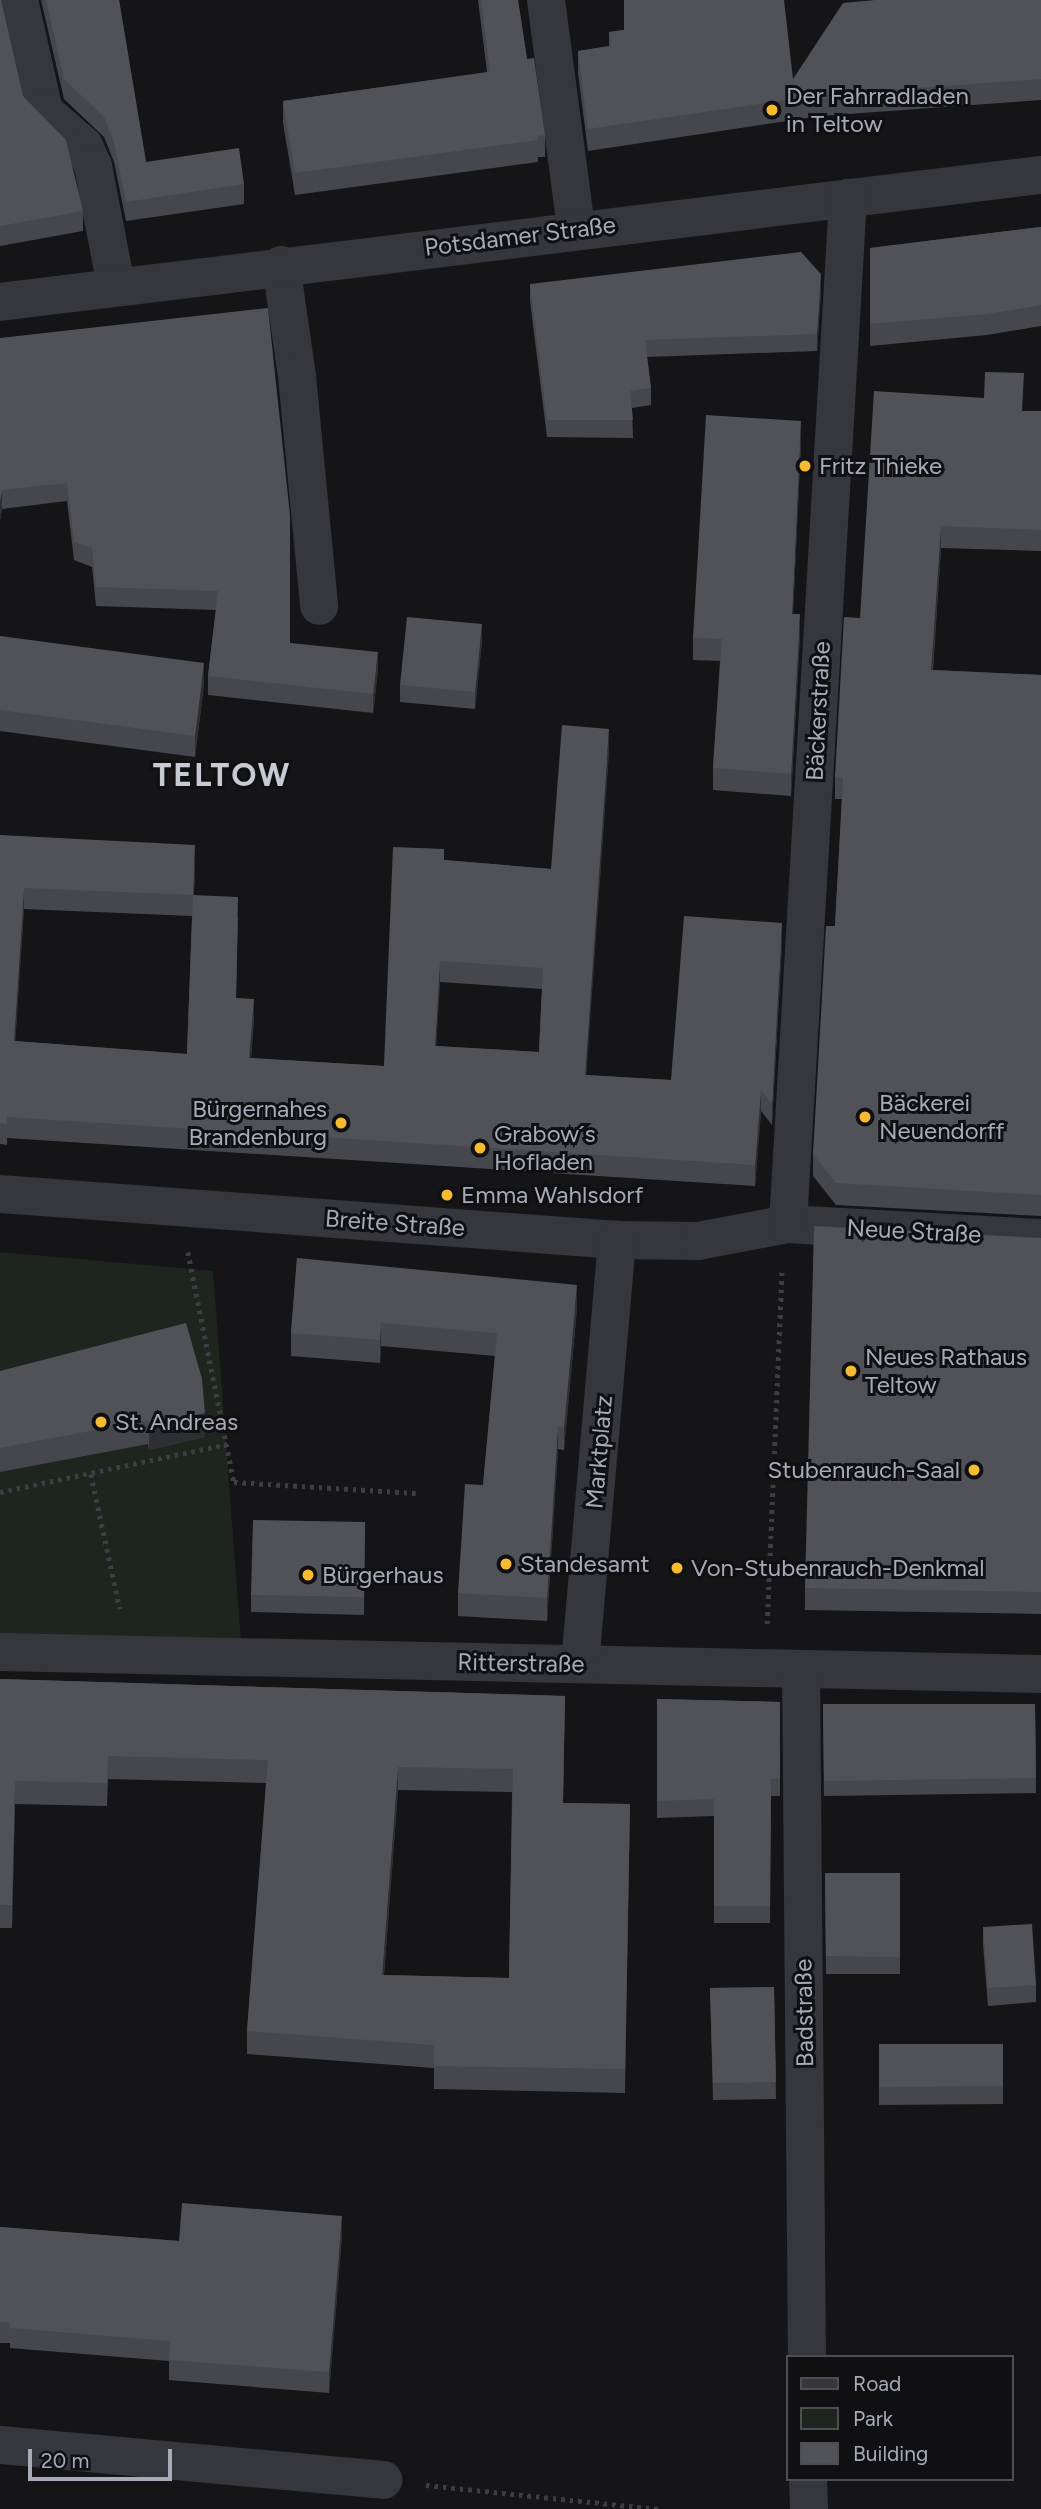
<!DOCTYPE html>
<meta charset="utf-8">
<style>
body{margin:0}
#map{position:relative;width:1041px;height:2509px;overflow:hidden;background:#151517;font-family:Figtree,sans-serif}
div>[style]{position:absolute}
.green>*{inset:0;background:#1d251e}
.path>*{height:4.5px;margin-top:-2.25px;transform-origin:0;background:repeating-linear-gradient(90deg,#3c3e43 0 3.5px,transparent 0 8.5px)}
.minor>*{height:38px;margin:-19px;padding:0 19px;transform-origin:19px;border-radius:19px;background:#36373c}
.wall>*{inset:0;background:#46474c}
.shaded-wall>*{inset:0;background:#2e2f32}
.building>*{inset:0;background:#515258}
.dots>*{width:19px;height:19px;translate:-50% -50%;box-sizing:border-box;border:4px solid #101012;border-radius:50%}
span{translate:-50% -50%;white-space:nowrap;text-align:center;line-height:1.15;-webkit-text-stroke:6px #101012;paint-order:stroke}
.poi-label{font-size:24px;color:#a7abb8}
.left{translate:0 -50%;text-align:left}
.right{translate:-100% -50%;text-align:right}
.street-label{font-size:24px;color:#a7abb8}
.district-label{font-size:32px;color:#c8cad3;font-weight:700;letter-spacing:2px}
.legend{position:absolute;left:786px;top:2355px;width:228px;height:126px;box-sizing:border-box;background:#101012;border:2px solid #4c4e54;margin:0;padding:9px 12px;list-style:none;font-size:21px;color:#a7abb8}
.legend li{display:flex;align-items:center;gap:14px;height:35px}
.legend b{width:35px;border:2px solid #4c4e54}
.scale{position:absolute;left:28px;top:2449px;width:144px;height:32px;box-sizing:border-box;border:4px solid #a7abb8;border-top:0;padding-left:9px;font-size:21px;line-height:24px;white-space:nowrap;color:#a7abb8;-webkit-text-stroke:5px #101012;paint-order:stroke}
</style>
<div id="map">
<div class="green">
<i style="clip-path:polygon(0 1252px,213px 1271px,241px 1642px,0 1636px)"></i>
</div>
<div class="path">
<i style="left:188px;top:1252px;width:235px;rotate:78.7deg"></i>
<i style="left:234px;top:1482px;width:182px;rotate:3.5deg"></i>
<i style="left:91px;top:1474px;width:138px;rotate:77.9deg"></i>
<i style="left:0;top:1492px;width:232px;rotate:-11.9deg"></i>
<i style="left:767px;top:1624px;width:355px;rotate:-87.6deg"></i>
<i style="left:426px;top:2485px;width:233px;rotate:5.9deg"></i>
</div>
<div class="minor">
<i style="left:19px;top:0;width:114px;rotate:77.3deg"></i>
<i style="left:44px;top:111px;width:53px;rotate:41.2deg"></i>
<i style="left:84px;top:146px;width:22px;rotate:66deg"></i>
<i style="left:93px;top:166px;width:122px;rotate:79.1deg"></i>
<i style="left:546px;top:0;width:230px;rotate:82.5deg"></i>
<i style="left:281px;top:265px;width:112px;rotate:81.8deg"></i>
<i style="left:297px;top:376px;width:231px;rotate:84.5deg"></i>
<i style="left:0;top:302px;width:1049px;rotate:-6.96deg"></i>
<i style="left:0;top:1194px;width:619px;rotate:4.26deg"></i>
<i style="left:617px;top:1240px;width:81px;rotate:0.7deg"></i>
<i style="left:698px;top:1241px;width:92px;rotate:-10.7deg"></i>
<i style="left:788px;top:1224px;width:253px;rotate:3.2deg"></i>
<i style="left:788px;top:1224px;width:1028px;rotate:-86.65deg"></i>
<i style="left:0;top:1652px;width:1041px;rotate:1.21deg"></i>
<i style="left:580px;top:1664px;width:426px;rotate:-85deg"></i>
<i style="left:801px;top:1670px;width:687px;rotate:89.5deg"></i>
<i style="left:0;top:2445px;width:385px;rotate:5.2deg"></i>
<i style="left:808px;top:2479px;width:30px;rotate:88deg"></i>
</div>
<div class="wall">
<i style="clip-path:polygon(0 0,23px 96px,83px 211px,83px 231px,0 246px)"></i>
<i style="clip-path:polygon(41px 0,119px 0,146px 162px,244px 184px,244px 204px,126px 221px,114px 162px,104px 137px,64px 99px)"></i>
<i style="clip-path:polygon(478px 0,518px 0,527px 59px,545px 135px,545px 157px,538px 157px,538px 162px,295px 195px,283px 123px,283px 101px,487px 72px)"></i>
<i style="clip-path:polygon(1041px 0,1041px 100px,820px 116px,588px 151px,578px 73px,578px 51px,609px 46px,609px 32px,624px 30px,793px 79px)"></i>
<i style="clip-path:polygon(1041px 227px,1041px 326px,987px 335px,870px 346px,870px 248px)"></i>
<i style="clip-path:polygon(530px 284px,821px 291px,817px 351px,647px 357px,651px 388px,651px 405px,632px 408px,633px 438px,547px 437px,530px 301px)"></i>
<i style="clip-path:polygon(0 338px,290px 643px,378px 670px,373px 713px,208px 695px,208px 676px,216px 610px,96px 606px,92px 567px,74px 560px,67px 501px,2px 509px,0 520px)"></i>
<i style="clip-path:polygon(1023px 411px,1041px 411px,1041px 551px,941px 548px,933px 670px,1041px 675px,1041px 1216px,836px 1205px,813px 1176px,813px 1154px,835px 926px,842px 799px,835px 799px,835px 777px,860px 618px)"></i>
<i style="clip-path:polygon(801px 443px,793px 614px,800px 636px,791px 796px,713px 790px,713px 768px,720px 661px,693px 660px,693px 638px)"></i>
<i style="clip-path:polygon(0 636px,204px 684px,195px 757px,0 731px)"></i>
<i style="clip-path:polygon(482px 641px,475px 709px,400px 702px,400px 685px)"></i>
<i style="clip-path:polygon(evenodd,609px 750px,586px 1075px,671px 1080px,782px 944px,772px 1125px,761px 1111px,755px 1186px,7px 1138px,7px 1145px,0 1144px,0 835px,195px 866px,194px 895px,238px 918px,236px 998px,254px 1020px,251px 1058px,384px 1066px,444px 860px,551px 869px,609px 750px,24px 909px,192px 916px,187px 1054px,15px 1041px,24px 909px,609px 750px,440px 982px,542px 989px,539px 1052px,436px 1046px,440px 982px)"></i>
<i style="clip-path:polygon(1041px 1238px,1041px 1614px,805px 1610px,805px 1588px)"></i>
<i style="clip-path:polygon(297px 1258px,577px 1308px,564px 1450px,558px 1449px,547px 1621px,458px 1616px,458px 1593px,483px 1485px,495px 1356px,381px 1346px,380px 1363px,291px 1356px,291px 1333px)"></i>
<i style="clip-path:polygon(0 1371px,205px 1437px,149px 1450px,148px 1444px,0 1472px)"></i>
<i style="clip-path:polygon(365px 1522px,364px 1615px,251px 1612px,251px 1595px)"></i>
<i style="clip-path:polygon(evenodd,0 1679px,565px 1696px,563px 1803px,630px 1804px,625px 2093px,434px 2089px,434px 2068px,247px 2054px,247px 2031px,266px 1783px,108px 1779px,107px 1806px,15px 1804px,12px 1928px,0 1928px,0 1679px,398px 1790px,512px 1792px,509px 1978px,384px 1975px,398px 1790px)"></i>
<i style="clip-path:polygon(657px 1699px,780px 1702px,780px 1796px,771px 1796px,770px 1923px,714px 1923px,714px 1816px,657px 1818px)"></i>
<i style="clip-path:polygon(823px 1704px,1035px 1704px,1036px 1793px,824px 1796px)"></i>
<i style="clip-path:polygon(825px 1873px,900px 1873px,900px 1974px,826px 1974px)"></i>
<i style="clip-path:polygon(983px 1927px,1036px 1985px,1036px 2002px,988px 2006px,983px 1945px)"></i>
<i style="clip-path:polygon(774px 1987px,776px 2099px,713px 2100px,710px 1988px)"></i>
<i style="clip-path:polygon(879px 2044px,1003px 2044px,1003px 2104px,879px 2105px)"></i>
<i style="clip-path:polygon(0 2227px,179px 2241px,342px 2236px,329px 2393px,169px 2380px,169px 2361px,10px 2348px,10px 2343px,0 2343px)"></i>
</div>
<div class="shaded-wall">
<i style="clip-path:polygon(821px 274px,821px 291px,817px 351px,817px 334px)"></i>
<i style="clip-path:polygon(801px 421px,801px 443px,792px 636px,792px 614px)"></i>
<i style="clip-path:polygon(2px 490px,2px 509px,0 520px,0 501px)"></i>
<i style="clip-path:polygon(941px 526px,941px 548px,931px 691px,931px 670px)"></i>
<i style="clip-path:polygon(800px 614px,800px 636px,791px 796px,791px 774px)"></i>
<i style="clip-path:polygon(482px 624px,482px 641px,475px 709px,475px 692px)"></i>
<i style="clip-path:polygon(378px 652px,378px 670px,373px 713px,373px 694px)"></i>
<i style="clip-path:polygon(204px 663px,204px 684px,195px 757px,195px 736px)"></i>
<i style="clip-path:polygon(609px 729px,609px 750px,585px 1096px,585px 1075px)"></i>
<i style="clip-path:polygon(195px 845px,195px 866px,193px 916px,193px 895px)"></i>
<i style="clip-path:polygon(24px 888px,24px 909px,14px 1062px,14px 1041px)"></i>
<i style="clip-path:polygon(782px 923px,782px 944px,772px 1125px,772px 1104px)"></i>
<i style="clip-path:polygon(440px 961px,440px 982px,435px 1067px,435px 1046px)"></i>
<i style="clip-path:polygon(254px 999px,254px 1020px,249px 1079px,249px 1058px)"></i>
<i style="clip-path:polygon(761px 1090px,761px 1111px,755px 1186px,755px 1165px)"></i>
<i style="clip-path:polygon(577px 1285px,577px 1308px,564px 1450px,564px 1427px)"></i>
<i style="clip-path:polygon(381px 1323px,381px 1346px,380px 1363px,380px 1340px)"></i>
<i style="clip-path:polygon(205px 1413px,205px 1437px,149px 1450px,149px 1426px)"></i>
<i style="clip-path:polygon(558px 1426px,558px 1449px,547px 1621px,547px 1598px)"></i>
<i style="clip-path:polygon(398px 1767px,398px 1790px,382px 1999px,382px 1975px)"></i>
<i style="clip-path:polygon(15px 1781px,15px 1804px,12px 1928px,12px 1905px)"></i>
<i style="clip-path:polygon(342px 2216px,342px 2236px,329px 2393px,329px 2372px)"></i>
</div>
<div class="building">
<i style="clip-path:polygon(0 0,1px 0,23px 96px,66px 140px,83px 211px,0 226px)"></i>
<i style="clip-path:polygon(46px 0,119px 0,146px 162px,239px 148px,244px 184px,126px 202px,114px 142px,104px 117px,64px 79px)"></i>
<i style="clip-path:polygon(481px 0,518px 0,527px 59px,534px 58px,545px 135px,537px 136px,538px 140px,295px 173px,283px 101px,490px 72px)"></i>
<i style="clip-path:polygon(624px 0,784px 0,793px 79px,843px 3px,875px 0,1041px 0,1041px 79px,820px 95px,588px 129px,578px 51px,611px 46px,609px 32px,624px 30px)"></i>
<i style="clip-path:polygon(1041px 227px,1041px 305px,987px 314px,870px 324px,870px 248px)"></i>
<i style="clip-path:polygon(801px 252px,821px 274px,817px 334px,645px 340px,651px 388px,630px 391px,633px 420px,547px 420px,530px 284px)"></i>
<i style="clip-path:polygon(268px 308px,290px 515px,290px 643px,378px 652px,373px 694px,208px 676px,218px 591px,96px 587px,92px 548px,74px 542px,67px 483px,2px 490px,0 501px,0 338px)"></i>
<i style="clip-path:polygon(985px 372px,1024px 373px,1022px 411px,1041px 411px,1041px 530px,941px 526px,931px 670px,1041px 675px,1041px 1195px,836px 1183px,813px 1154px,826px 926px,835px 926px,843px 778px,835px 777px,844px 617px,860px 618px,874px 391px,984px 398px)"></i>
<i style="clip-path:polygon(706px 415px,801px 421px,792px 614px,800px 614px,791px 774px,713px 768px,722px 639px,693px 638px)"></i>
<i style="clip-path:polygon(407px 617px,482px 624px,475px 692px,400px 685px)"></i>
<i style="clip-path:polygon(0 636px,204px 663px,195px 736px,0 710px)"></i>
<i style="clip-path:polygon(evenodd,562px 725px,609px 729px,585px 1075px,671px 1080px,684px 916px,782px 923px,772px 1104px,761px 1090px,755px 1165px,7px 1117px,7px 1124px,0 1123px,0 835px,195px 845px,193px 895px,238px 897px,236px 998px,254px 999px,249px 1058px,384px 1066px,393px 847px,444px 849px,444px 860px,551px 869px,562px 725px,24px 888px,193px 895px,187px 1054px,14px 1041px,24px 888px,562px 725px,440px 961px,543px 968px,539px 1052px,435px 1046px,440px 961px)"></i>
<i style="clip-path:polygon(814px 1226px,1041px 1238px,1041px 1592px,805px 1588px)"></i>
<i style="clip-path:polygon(297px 1258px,577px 1285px,564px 1427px,558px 1426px,547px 1598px,458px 1593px,465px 1484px,483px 1485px,497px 1333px,381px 1323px,380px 1340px,291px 1333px)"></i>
<i style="clip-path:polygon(186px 1323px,202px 1379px,205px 1413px,149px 1426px,148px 1420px,0 1448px,0 1371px)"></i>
<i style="clip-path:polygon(253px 1520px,365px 1522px,364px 1597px,251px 1595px)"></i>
<i style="clip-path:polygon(evenodd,0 1679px,565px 1696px,563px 1803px,630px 1804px,625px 2069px,434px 2066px,434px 2045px,247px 2031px,268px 1760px,108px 1756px,107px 1783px,15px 1781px,12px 1905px,0 1905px,0 1679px,398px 1767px,513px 1769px,509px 1978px,382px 1975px,398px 1767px)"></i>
<i style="clip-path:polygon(657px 1699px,780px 1702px,780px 1779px,771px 1779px,770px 1906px,714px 1906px,714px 1799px,657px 1801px)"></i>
<i style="clip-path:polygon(823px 1704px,1035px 1704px,1036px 1778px,824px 1781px)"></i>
<i style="clip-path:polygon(825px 1873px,900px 1873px,900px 1957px,826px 1956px)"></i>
<i style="clip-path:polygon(1032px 1924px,1036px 1985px,988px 1988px,983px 1927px)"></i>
<i style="clip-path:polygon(774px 1987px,776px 2082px,713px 2083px,710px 1988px)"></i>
<i style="clip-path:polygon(879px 2044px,1003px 2044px,1003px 2086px,879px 2087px)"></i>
<i style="clip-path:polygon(182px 2203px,342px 2216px,329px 2372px,169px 2360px,171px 2341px,10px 2328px,10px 2323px,0 2322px,0 2227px,179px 2241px)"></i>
</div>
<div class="dots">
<i style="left:772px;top:110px;background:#f6bb2f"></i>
<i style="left:805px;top:466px;background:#f6bb2f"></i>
<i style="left:865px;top:1117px;background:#f6bb2f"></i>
<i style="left:341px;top:1123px;background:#f6bb2f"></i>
<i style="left:480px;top:1148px;background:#f6bb2f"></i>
<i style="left:447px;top:1195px;background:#f6bb2f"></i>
<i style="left:851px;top:1371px;background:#f6bb2f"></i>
<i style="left:101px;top:1422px;background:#f6bb2f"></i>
<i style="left:974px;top:1470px;background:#f6bb2f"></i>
<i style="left:506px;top:1564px;background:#f6bb2f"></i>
<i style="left:677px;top:1568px;background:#f6bb2f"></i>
<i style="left:308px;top:1575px;background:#f6bb2f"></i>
</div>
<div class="poi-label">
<span class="left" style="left:786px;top:110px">Der Fahrradladen<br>in Teltow</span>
<span class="left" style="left:819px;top:466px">Fritz Thieke</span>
<span class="left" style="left:879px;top:1117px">Bäckerei<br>Neuendorff</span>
<span class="right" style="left:327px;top:1123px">Bürgernahes<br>Brandenburg</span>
<span class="left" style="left:494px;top:1148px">Grabow´s<br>Hofladen</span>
<span class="left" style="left:461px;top:1195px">Emma Wahlsdorf</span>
<span class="left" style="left:865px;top:1371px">Neues Rathaus<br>Teltow</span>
<span class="left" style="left:115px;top:1422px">St. Andreas</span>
<span class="right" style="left:960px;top:1470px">Stubenrauch-Saal</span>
<span class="left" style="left:520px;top:1564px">Standesamt</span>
<span class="left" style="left:691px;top:1568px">Von-Stubenrauch-Denkmal</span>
<span class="left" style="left:322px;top:1575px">Bürgerhaus</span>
</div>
<div class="street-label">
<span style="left:520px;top:236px;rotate:-7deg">Potsdamer Straße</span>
<span style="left:818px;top:711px;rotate:-87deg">Bäckerstraße</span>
<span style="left:395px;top:1223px;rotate:4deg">Breite Straße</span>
<span style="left:914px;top:1231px;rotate:3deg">Neue Straße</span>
<span style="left:599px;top:1452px;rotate:-85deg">Marktplatz</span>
<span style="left:521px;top:1663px;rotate:1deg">Ritterstraße</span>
<span style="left:804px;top:2013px;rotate:-91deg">Badstraße</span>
</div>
<div class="district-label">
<span style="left:222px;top:775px">TELTOW</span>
</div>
<ul class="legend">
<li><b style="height:9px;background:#36373c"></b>Road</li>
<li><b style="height:19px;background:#1d251e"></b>Park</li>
<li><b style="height:19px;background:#515258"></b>Building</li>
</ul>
<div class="scale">20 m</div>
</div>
